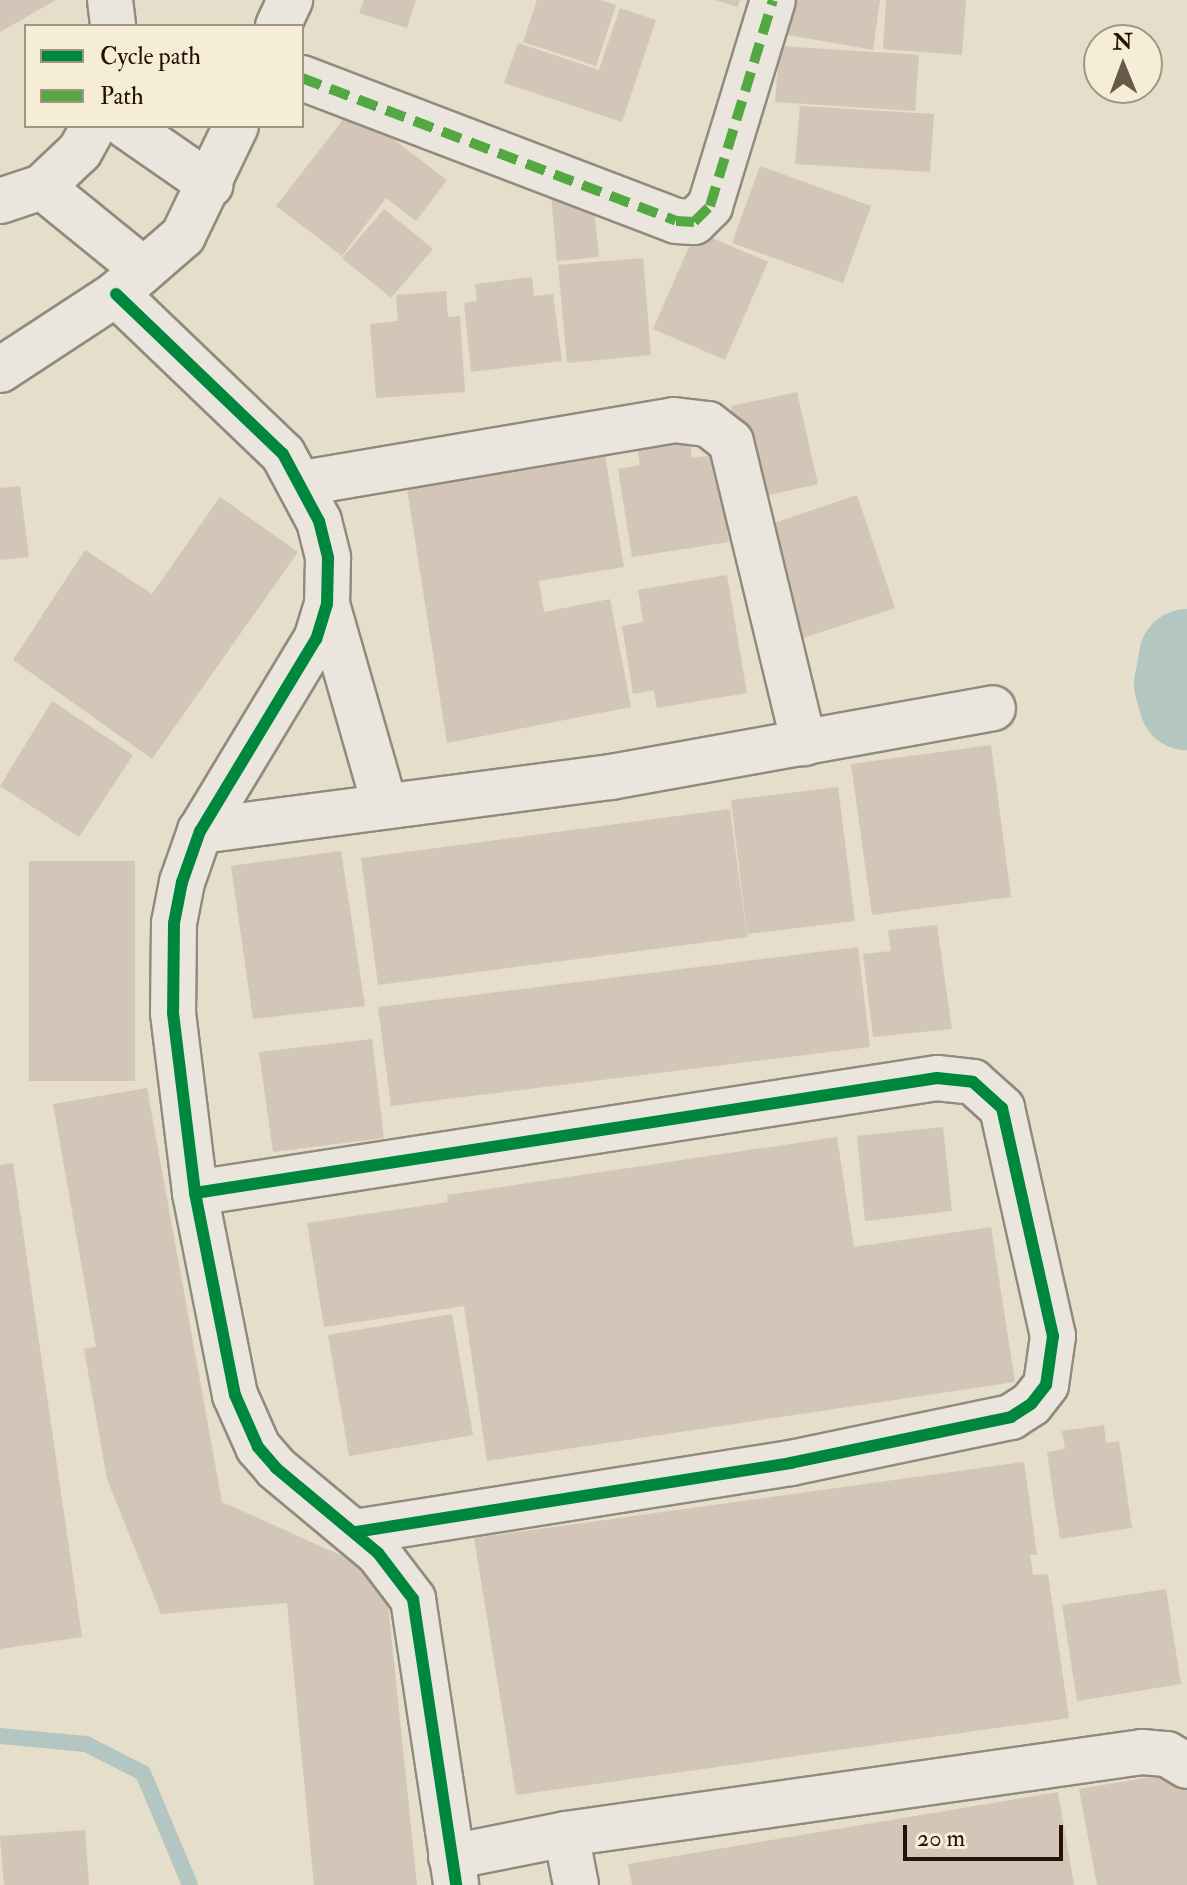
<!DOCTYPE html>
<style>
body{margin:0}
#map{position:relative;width:1187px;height:1885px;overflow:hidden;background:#e4deca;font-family:"IM FELL Double Pica",serif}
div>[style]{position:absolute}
.stream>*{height:16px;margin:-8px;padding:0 8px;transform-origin:8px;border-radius:8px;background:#b4c6c1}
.river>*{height:96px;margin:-48px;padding:0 48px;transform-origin:48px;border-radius:48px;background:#b4c6c1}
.building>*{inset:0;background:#d3c5b7}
.roads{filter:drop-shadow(2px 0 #918b7e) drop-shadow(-2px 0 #918b7e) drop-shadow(0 2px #918b7e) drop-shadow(0 -2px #918b7e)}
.minor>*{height:44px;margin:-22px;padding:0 22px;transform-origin:22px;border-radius:22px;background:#eae6dd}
.quiet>*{height:10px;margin-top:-5px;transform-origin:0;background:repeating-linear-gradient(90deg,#53a841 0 20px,transparent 0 30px)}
.cycleway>*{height:12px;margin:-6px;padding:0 6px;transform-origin:6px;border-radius:6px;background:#00873e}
span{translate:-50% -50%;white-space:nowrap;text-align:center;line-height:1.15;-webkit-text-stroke:7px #f5edd6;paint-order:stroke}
.legend{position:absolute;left:24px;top:24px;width:280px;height:104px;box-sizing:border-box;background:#f5edd6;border:2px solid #a29683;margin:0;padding:10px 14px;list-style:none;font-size:24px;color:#251307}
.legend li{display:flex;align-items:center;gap:16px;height:40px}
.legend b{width:40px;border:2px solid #a29683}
.north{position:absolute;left:1083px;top:24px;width:80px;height:80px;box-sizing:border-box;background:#f5edd6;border:2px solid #a29683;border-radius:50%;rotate:359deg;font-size:22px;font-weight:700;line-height:32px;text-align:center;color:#251307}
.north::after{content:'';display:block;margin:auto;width:28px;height:36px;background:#685a4b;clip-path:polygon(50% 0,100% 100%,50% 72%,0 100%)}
.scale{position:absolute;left:903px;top:1825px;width:160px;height:36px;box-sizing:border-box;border:4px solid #251307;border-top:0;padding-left:10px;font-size:24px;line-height:28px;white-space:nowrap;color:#251307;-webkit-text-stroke:6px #f5edd6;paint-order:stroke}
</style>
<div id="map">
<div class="stream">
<i style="left:0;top:1736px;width:86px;rotate:5.3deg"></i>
<i style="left:86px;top:1744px;width:64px;rotate:27deg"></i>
<i style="left:143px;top:1773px;width:121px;rotate:67.2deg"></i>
</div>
<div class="river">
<i style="left:1187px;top:657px;width:27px;rotate:100deg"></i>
<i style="left:1182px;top:684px;width:19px;rotate:74deg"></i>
</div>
<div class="building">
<i style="clip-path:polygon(0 0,56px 0,0 32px)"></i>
<i style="clip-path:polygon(364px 0,416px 0,407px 28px,359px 13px)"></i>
<i style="clip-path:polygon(537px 0,600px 0,616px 5px,596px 66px,523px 42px)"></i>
<i style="clip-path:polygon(715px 0,740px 0,738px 7px)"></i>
<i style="clip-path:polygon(792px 0,880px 0,873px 50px,788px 35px)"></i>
<i style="clip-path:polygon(886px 0,966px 0,962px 55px,883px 49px)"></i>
<i style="clip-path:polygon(620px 8px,656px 20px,622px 122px,504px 83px,518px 43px,599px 70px)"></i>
<i style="clip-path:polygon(780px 46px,919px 55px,915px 111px,775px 102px)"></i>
<i style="clip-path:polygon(800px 106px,934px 114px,930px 172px,795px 164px)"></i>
<i style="clip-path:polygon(352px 108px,447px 180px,416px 221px,386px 198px,342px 256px,276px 206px)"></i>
<i style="clip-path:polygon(760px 166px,871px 206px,843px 283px,732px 243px)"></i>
<i style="clip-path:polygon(592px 190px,599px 257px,557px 261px,551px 194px)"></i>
<i style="clip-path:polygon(384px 209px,433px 249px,391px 298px,342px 258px)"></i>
<i style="clip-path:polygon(696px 231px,768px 262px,725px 360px,653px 329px)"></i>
<i style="clip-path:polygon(643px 258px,651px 355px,567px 363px,558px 265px)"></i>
<i style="clip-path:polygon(532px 277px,534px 296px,553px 294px,562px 361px,471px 372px,464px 303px,477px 301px,475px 284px)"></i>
<i style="clip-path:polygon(446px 291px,448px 317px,460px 316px,465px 392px,376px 398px,370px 324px,398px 321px,396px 295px)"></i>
<i style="clip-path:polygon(797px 392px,818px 484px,751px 499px,731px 406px)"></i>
<i style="clip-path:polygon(688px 431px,692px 458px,715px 455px,729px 542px,632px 557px,618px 469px,640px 465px,636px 439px)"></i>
<i style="clip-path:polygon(605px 456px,624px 567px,539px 581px,544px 612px,610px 599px,631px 707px,447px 743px,407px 489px)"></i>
<i style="clip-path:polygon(20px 486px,29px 557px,0 560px,0 488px)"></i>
<i style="clip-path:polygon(857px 495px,895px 608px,800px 639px,762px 527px)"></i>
<i style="clip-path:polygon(220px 497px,298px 552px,152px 759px,13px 660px,85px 550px,152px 594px)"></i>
<i style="clip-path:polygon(727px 575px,747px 693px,657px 708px,654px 690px,633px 694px,622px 626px,643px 622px,638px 590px)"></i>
<i style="clip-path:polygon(52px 701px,133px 755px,79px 837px,0 786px)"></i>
<i style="clip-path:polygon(991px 745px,1011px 897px,872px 915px,851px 764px)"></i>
<i style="clip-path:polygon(838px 787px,855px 921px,747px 934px,731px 800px)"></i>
<i style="clip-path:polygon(730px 809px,747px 937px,378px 985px,361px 858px)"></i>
<i style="clip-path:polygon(341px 851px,365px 1006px,253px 1019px,231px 866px)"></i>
<i style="clip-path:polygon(29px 861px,135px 861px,135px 1081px,29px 1081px)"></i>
<i style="clip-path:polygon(937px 925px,952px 1029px,873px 1037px,863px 954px,891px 951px,888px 930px)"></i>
<i style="clip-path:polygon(858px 947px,870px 1047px,391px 1106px,378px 1007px)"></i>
<i style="clip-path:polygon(372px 1039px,384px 1138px,273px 1152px,259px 1052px)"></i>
<i style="clip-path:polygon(147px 1088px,222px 1502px,385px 1575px,417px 1885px,314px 1885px,287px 1603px,161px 1614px,107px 1479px,84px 1349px,96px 1347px,53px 1104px)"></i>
<i style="clip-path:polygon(943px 1127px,952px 1211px,865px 1221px,857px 1136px)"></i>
<i style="clip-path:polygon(837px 1137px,854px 1247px,991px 1227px,1015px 1382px,487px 1461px,464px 1306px,324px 1327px,307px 1223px,448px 1202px,447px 1195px)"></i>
<i style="clip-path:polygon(13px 1163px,82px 1637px,0 1649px,0 1165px)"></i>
<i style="clip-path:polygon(452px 1314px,473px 1435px,349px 1456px,328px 1335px)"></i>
<i style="clip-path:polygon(1104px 1425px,1106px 1443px,1119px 1441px,1132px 1528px,1060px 1539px,1047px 1452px,1065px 1449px,1062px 1431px)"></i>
<i style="clip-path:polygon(1024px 1462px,1037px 1555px,1030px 1555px,1033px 1575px,1048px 1574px,1069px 1718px,516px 1795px,474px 1538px)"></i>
<i style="clip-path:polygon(1166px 1589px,1181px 1684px,1077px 1701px,1062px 1605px)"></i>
<i style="clip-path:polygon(1187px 1771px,1187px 1885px,1097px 1885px,1079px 1789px)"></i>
<i style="clip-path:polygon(1058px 1792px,1074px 1885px,632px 1885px,628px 1864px)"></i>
<i style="clip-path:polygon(85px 1830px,89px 1885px,4px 1885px,0 1836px)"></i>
</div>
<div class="roads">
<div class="minor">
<i style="left:110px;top:0;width:26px;rotate:83deg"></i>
<i style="left:278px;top:26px;width:29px;rotate:-65deg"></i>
<i style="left:302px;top:78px;width:400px;rotate:20.9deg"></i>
<i style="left:676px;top:221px;width:18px;rotate:3deg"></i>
<i style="left:694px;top:222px;width:23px;rotate:-45deg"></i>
<i style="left:710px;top:206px;width:215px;rotate:-73deg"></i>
<i style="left:126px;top:126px;width:103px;rotate:34.8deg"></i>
<i style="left:42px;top:187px;width:130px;rotate:39.1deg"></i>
<i style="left:0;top:201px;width:44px;rotate:-18.4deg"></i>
<i style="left:42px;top:187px;width:52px;rotate:-43.5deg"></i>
<i style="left:80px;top:151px;width:29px;rotate:-61deg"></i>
<i style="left:116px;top:294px;width:231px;rotate:43.8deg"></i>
<i style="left:283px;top:454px;width:76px;rotate:61.8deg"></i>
<i style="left:319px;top:521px;width:38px;rotate:76deg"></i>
<i style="left:328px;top:558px;width:46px;rotate:91.2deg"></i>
<i style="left:327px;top:604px;width:37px;rotate:107deg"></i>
<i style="left:316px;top:639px;width:224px;rotate:121.1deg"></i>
<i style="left:200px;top:831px;width:54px;rotate:109.4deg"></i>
<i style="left:182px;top:882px;width:42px;rotate:101deg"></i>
<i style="left:174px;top:923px;width:90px;rotate:90.6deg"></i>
<i style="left:173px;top:1013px;width:181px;rotate:83deg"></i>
<i style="left:195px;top:1193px;width:206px;rotate:78.8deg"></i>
<i style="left:235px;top:1395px;width:57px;rotate:66.1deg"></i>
<i style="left:258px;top:1447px;width:28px;rotate:49deg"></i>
<i style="left:276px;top:1468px;width:133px;rotate:39.8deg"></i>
<i style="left:378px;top:1553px;width:58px;rotate:52.7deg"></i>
<i style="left:413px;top:1599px;width:289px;rotate:81.4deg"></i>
<i style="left:0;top:370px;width:139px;rotate:-33.2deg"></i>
<i style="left:116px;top:294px;width:89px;rotate:-40.9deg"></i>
<i style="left:183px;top:236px;width:122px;rotate:-64.3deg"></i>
<i style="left:303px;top:483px;width:376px;rotate:-9.6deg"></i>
<i style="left:674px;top:420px;width:34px;rotate:7deg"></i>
<i style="left:708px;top:424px;width:29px;rotate:38deg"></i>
<i style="left:731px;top:442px;width:310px;rotate:76.4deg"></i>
<i style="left:327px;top:604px;width:210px;rotate:74deg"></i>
<i style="left:200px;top:831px;width:415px;rotate:-7.5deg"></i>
<i style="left:611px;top:777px;width:388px;rotate:-10.2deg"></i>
<i style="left:195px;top:1193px;width:751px;rotate:-8.81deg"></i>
<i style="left:937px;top:1078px;width:36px;rotate:6deg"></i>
<i style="left:973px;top:1082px;width:39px;rotate:42deg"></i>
<i style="left:1002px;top:1108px;width:234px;rotate:77.4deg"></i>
<i style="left:1053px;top:1336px;width:49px;rotate:98.1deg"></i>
<i style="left:1046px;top:1385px;width:24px;rotate:128deg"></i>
<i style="left:1031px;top:1404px;width:24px;rotate:147deg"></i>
<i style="left:1011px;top:1417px;width:225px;rotate:168.2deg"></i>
<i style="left:791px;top:1463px;width:442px;rotate:171deg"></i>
<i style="left:566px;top:1834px;width:52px;rotate:78.9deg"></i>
<i style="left:451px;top:1857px;width:117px;rotate:-11.3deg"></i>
<i style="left:566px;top:1834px;width:582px;rotate:-8.1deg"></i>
<i style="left:1142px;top:1752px;width:25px;rotate:5deg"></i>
<i style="left:1167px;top:1754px;width:23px;rotate:31deg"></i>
</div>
</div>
<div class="quiet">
<i style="left:302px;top:78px;width:400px;rotate:20.9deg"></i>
<i style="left:676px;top:221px;width:18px;rotate:3deg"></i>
<i style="left:694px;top:222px;width:23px;rotate:-45deg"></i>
<i style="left:710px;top:206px;width:215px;rotate:-73deg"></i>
</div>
<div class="cycleway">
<i style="left:116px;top:294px;width:231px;rotate:43.8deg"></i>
<i style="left:283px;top:454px;width:76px;rotate:61.8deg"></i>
<i style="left:319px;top:521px;width:38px;rotate:76deg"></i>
<i style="left:328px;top:558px;width:46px;rotate:91.2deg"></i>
<i style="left:327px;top:604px;width:37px;rotate:107deg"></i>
<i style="left:316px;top:639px;width:224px;rotate:121.1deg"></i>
<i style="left:200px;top:831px;width:54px;rotate:109.4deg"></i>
<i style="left:182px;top:882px;width:42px;rotate:101deg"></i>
<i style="left:174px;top:923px;width:90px;rotate:90.6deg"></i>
<i style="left:173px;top:1013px;width:181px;rotate:83deg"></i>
<i style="left:195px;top:1193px;width:206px;rotate:78.8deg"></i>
<i style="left:235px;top:1395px;width:57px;rotate:66.1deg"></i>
<i style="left:258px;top:1447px;width:28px;rotate:49deg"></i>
<i style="left:276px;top:1468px;width:133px;rotate:39.8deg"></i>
<i style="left:378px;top:1553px;width:58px;rotate:52.7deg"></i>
<i style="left:413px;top:1599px;width:289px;rotate:81.4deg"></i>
<i style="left:195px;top:1193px;width:751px;rotate:-8.81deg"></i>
<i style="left:937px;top:1078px;width:36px;rotate:6deg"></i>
<i style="left:973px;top:1082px;width:39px;rotate:42deg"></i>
<i style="left:1002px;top:1108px;width:234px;rotate:77.4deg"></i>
<i style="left:1053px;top:1336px;width:49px;rotate:98.1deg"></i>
<i style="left:1046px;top:1385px;width:24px;rotate:128deg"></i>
<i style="left:1031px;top:1404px;width:24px;rotate:147deg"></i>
<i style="left:1011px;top:1417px;width:225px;rotate:168.2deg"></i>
<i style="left:791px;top:1463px;width:442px;rotate:171deg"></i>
</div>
<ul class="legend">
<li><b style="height:10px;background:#00873e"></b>Cycle path</li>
<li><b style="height:10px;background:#53a841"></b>Path</li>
</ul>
<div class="north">N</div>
<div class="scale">20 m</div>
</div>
